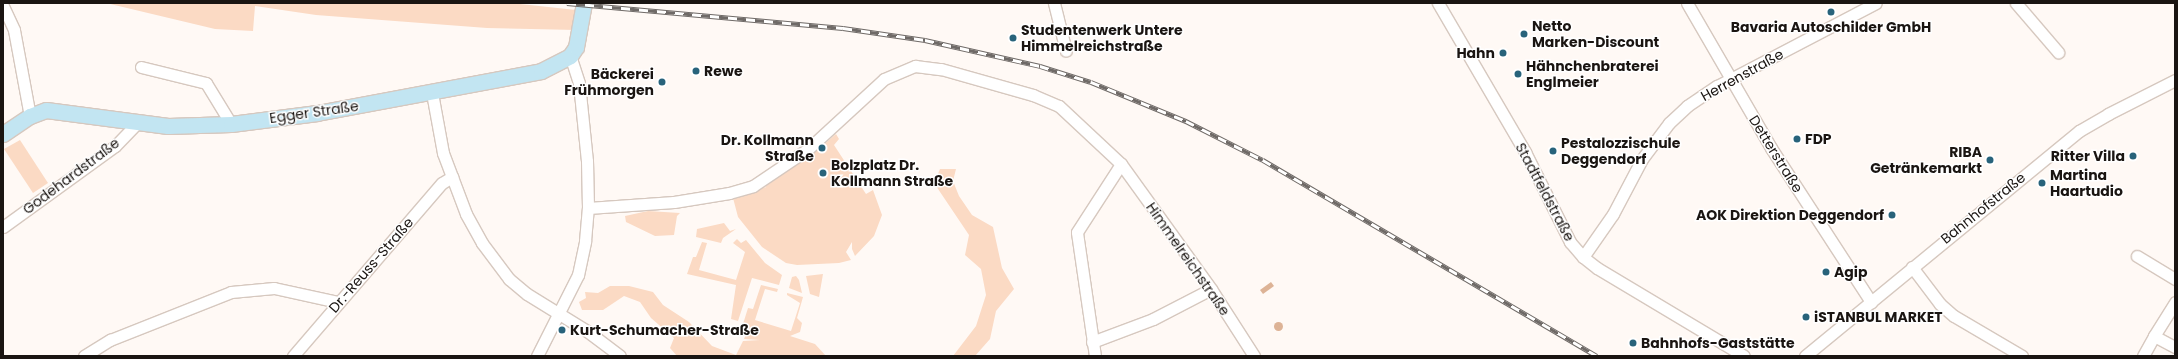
<!DOCTYPE html>
<meta charset="utf-8">
<style>
body{margin:0}
#map{position:relative;width:2178px;height:359px;overflow:hidden;background:#fff9f5;font-family:Poppins,sans-serif}
div>[style]{position:absolute}
.green>*{inset:0;background:#fbdac4}
.water>*{inset:0;background:#ddb396}
.round{border-radius:50%}
.roads{filter:drop-shadow(1px 0 #d6c8bf) drop-shadow(-1px 0 #d6c8bf) drop-shadow(0 1px #d6c8bf) drop-shadow(0 -1px #d6c8bf)}
.street>*{height:11px;margin:-5.5px;padding:0 5.5px;transform-origin:5.5px;border-radius:5.5px;background:#fff}
.secondary>*{height:15px;margin:-7.5px;padding:0 7.5px;transform-origin:7.5px;border-radius:7.5px;background:#c2e5f2}
.rail>*{height:4.5px;margin-top:-2.25px;transform-origin:0;background:repeating-linear-gradient(90deg,#fff 0 9px,#6f6a67 0 18px);box-sizing:border-box;border-block:1px solid #6f6a67}
.dots>*{width:11px;height:11px;translate:-50% -50%;box-sizing:border-box;border:2px solid #fff;border-radius:50%}
span{translate:-50% -50%;white-space:nowrap;text-align:center;line-height:1.15;-webkit-text-stroke:3px #fff;paint-order:stroke}
.poi-label{font-size:14px;color:#1a1512;font-weight:700}
.left{translate:0 -50%;text-align:left}
.right{translate:-100% -50%;text-align:right}
.street-label{font-size:14px;color:#1a1512}
.frame{position:absolute;inset:0;border:4px solid #1a1512;pointer-events:none}
</style>
<div id="map">
<div class="green">
<i style="clip-path:polygon(106px 3px,511px 3px,576px 10px,576px 30px,487px 28px,316px 15px,255px 6px,253px 31px,215px 29px)"></i>
<i style="clip-path:polygon(836px 134px,839px 139px,834px 145px,866px 194px,873px 190px,882px 215px,874px 236px,855px 256px,852px 249px,852px 242px,846px 252px,851px 260px,839px 263px,797px 265px,786px 263px,762px 247px,738px 217px,733px 198px,763px 185px,765px 188px,768px 182px,807px 159px)"></i>
<i style="clip-path:polygon(20px 140px,48px 183px,33px 193px,4px 149px)"></i>
<i style="clip-path:polygon(940px 169px,956px 169px,953px 181px,959px 196px,972px 215px,993px 227px,1002px 268px,1014px 289px,996px 311px,990px 339px,975px 356px,953px 356px,976px 326px,986px 295px,981px 269px,965px 255px,969px 235px,934px 183px)"></i>
<i style="clip-path:polygon(648px 211px,680px 213px,677px 216px,674px 235px,655px 236px,626px 222px,625px 216px)"></i>
<i style="clip-path:polygon(724px 223px,730px 231px,736px 229px,723px 238px,721px 243px,696px 237px,697px 229px)"></i>
<i style="clip-path:polygon(737px 239px,741px 243px,746px 240px,765px 263px,782px 275px,779px 285px,752px 278px,738px 321px,731px 319px,736px 285px,687px 274px,693px 257px,696px 257px,702px 242px,707px 243px,699px 270px,736px 280px,745px 252px,733px 243px)"></i>
<i style="clip-path:polygon(823px 274px,819px 297px,810px 294px,806px 276px)"></i>
<i style="clip-path:polygon(796px 276px,799px 280px,802px 293px,789px 288px,792px 277px)"></i>
<i style="clip-path:polygon(761px 285px,778px 289px,777px 292px,765px 289px,755px 320px,791px 331px,800px 303px,787px 295px,787px 293px,803px 297px,797px 318px,802px 323px,800px 332px,790px 336px,815px 344px,826px 356px,677px 356px,670px 348px,674px 338px,651px 318px,640px 302px,624px 296px,603px 310px,582px 310px,579px 302px,586px 298px,585px 292px,598px 293px,610px 286px,629px 286px,653px 292px,663px 305px,689px 322px,712px 346px,736px 355px,743px 341px,760px 340px,744px 339px,749px 327px,743px 324px,748px 308px,753px 309px)"></i>
</div>
<div class="water">
<i style="clip-path:polygon(1271px 282px,1274px 286px,1263px 294px,1260px 290px)"></i>
<i class="round" style="left:1273.5px;top:321.5px;width:9px;height:9px"></i>
</div>
<div class="roads">
<div class="street">
<i style="left:1054px;top:3px;width:49px;rotate:76deg"></i>
<i style="left:1438px;top:3px;width:173px;rotate:59.7deg"></i>
<i style="left:1525px;top:152px;width:101px;rotate:63.4deg"></i>
<i style="left:1570px;top:242px;width:20px;rotate:49deg"></i>
<i style="left:1583px;top:257px;width:18px;rotate:38deg"></i>
<i style="left:1597px;top:268px;width:171px;rotate:30.9deg"></i>
<i style="left:1687px;top:3px;width:168px;rotate:59.9deg"></i>
<i style="left:1771px;top:148px;width:184px;rotate:57deg"></i>
<i style="left:2016px;top:3px;width:65px;rotate:49.4deg"></i>
<i style="left:3px;top:6px;width:26px;rotate:65deg"></i>
<i style="left:14px;top:30px;width:87px;rotate:79.5deg"></i>
<i style="left:141px;top:67px;width:67px;rotate:13.8deg"></i>
<i style="left:206px;top:83px;width:48px;rotate:58.6deg"></i>
<i style="left:432px;top:93px;width:61px;rotate:79.6deg"></i>
<i style="left:443px;top:153px;width:65px;rotate:69.3deg"></i>
<i style="left:466px;top:214px;width:33px;rotate:61deg"></i>
<i style="left:482px;top:243px;width:45px;rotate:53.1deg"></i>
<i style="left:509px;top:279px;width:23px;rotate:40deg"></i>
<i style="left:527px;top:294px;width:70px;rotate:31.7deg"></i>
<i style="left:587px;top:331px;width:41px;rotate:37.1deg"></i>
<i style="left:588px;top:208px;width:86px;rotate:-4deg"></i>
<i style="left:674px;top:202px;width:56px;rotate:-9.3deg"></i>
<i style="left:729px;top:193px;width:25px;rotate:-16deg"></i>
<i style="left:753px;top:186px;width:66px;rotate:-33.9deg"></i>
<i style="left:808px;top:149px;width:103px;rotate:-42.6deg"></i>
<i style="left:884px;top:79px;width:34px;rotate:-23deg"></i>
<i style="left:915px;top:66px;width:26px;rotate:7deg"></i>
<i style="left:941px;top:69px;width:96px;rotate:15.8deg"></i>
<i style="left:1033px;top:95px;width:28px;rotate:23deg"></i>
<i style="left:1059px;top:106px;width:85px;rotate:43.1deg"></i>
<i style="left:1121px;top:164px;width:154px;rotate:54.2deg"></i>
<i style="left:1211px;top:289px;width:80px;rotate:57.3deg"></i>
<i style="left:3px;top:227px;width:138px;rotate:-35.9deg"></i>
<i style="left:115px;top:146px;width:32px;rotate:-46deg"></i>
<i style="left:2137px;top:256px;width:44px;rotate:31.2deg"></i>
<i style="left:1583px;top:257px;width:52px;rotate:-55.1deg"></i>
<i style="left:1613px;top:214px;width:62px;rotate:-62.2deg"></i>
<i style="left:1642px;top:159px;width:45px;rotate:-53.1deg"></i>
<i style="left:1669px;top:123px;width:25px;rotate:-43deg"></i>
<i style="left:1687px;top:106px;width:36px;rotate:-34deg"></i>
<i style="left:1717px;top:86px;width:179px;rotate:-27.6deg"></i>
<i style="left:1912px;top:267px;width:46px;rotate:52.9deg"></i>
<i style="left:1940px;top:304px;width:18px;rotate:41deg"></i>
<i style="left:1954px;top:316px;width:79px;rotate:30.5deg"></i>
<i style="left:2154px;top:336px;width:40px;rotate:-58deg"></i>
<i style="left:1092px;top:342px;width:65px;rotate:-20.7deg"></i>
<i style="left:1153px;top:319px;width:65px;rotate:-27.3deg"></i>
<i style="left:84px;top:356px;width:31px;rotate:-32deg"></i>
<i style="left:110px;top:340px;width:130px;rotate:-21.6deg"></i>
<i style="left:231px;top:292px;width:43px;rotate:-5.3deg"></i>
<i style="left:274px;top:288px;width:66px;rotate:12.3deg"></i>
<i style="left:293px;top:356px;width:228px;rotate:-49.3deg"></i>
<i style="left:442px;top:183px;width:12px;rotate:-31deg"></i>
<i style="left:537px;top:356px;width:91px;rotate:-63.2deg"></i>
<i style="left:578px;top:275px;width:35px;rotate:-78deg"></i>
<i style="left:585px;top:241px;width:33px;rotate:-85deg"></i>
<i style="left:588px;top:208px;width:47px;rotate:-91.2deg"></i>
<i style="left:587px;top:161px;width:78px;rotate:-95.9deg"></i>
<i style="left:579px;top:83px;width:28px;rotate:-108deg"></i>
<i style="left:1095px;top:356px;width:125px;rotate:-98.3deg"></i>
<i style="left:1077px;top:232px;width:81px;rotate:-57.1deg"></i>
<i style="left:1805px;top:356px;width:355px;rotate:-39.4deg"></i>
<i style="left:2079px;top:131px;width:34px;rotate:-30deg"></i>
<i style="left:2108px;top:114px;width:75px;rotate:-26.9deg"></i>
<i style="left:2143px;top:356px;width:23px;rotate:-61deg"></i>
<i style="left:2154px;top:336px;width:24px;rotate:28deg"></i>
</div>
<div class="secondary">
<i style="left:3px;top:134px;width:32px;rotate:-34deg"></i>
<i style="left:30px;top:116px;width:17px;rotate:-21deg"></i>
<i style="left:46px;top:110px;width:123px;rotate:7.5deg"></i>
<i style="left:168px;top:126px;width:63px;rotate:-1.8deg"></i>
<i style="left:231px;top:124px;width:87px;rotate:-7.3deg"></i>
<i style="left:317px;top:113px;width:228px;rotate:-10.6deg"></i>
<i style="left:541px;top:71px;width:33px;rotate:-27deg"></i>
<i style="left:570px;top:56px;width:11px;rotate:-56deg"></i>
<i style="left:576px;top:47px;width:45px;rotate:-79.7deg"></i>
</div>
</div>
<div class="rail">
<i style="left:567px;top:3px;width:277px;rotate:5.2deg"></i>
<i style="left:843px;top:28px;width:83px;rotate:8.3deg"></i>
<i style="left:925px;top:40px;width:118px;rotate:12.7deg"></i>
<i style="left:1040px;top:66px;width:53px;rotate:17.4deg"></i>
<i style="left:1091px;top:82px;width:103px;rotate:22.3deg"></i>
<i style="left:1186px;top:121px;width:86px;rotate:26.9deg"></i>
<i style="left:1263px;top:160px;width:387px;rotate:30.4deg"></i>
</div>
<div class="dots">
<i style="left:1831px;top:12px;background:#28637b"></i>
<i style="left:1524px;top:34px;background:#28637b"></i>
<i style="left:1013px;top:38px;background:#28637b"></i>
<i style="left:1503px;top:53px;background:#28637b"></i>
<i style="left:696px;top:71px;background:#28637b"></i>
<i style="left:1518px;top:74px;background:#28637b"></i>
<i style="left:662px;top:82px;background:#28637b"></i>
<i style="left:1797px;top:139px;background:#28637b"></i>
<i style="left:822px;top:148px;background:#28637b"></i>
<i style="left:1553px;top:151px;background:#28637b"></i>
<i style="left:2133px;top:156px;background:#28637b"></i>
<i style="left:1990px;top:160px;background:#28637b"></i>
<i style="left:823px;top:173px;background:#28637b"></i>
<i style="left:2042px;top:183px;background:#28637b"></i>
<i style="left:1892px;top:215px;background:#28637b"></i>
<i style="left:1826px;top:272px;background:#28637b"></i>
<i style="left:1806px;top:317px;background:#28637b"></i>
<i style="left:562px;top:330px;background:#28637b"></i>
<i style="left:1633px;top:343px;background:#28637b"></i>
</div>
<div class="poi-label">
<span class="left" style="left:1532px;top:34px">Netto<br>Marken-Discount</span>
<span style="left:1831px;top:27px">Bavaria Autoschilder GmbH</span>
<span class="left" style="left:1021px;top:38px">Studentenwerk Untere<br>Himmelreichstraße</span>
<span class="right" style="left:1495px;top:53px">Hahn</span>
<span class="left" style="left:1526px;top:74px">Hähnchenbraterei<br>Englmeier</span>
<span class="left" style="left:704px;top:71px">Rewe</span>
<span class="right" style="left:654px;top:82px">Bäckerei<br>Frühmorgen</span>
<span class="left" style="left:1805px;top:139px">FDP</span>
<span class="right" style="left:814px;top:148px">Dr. Kollmann<br>Straße</span>
<span class="left" style="left:1561px;top:151px">Pestalozzischule<br>Deggendorf</span>
<span class="right" style="left:1982px;top:160px">RIBA<br>Getränkemarkt</span>
<span class="right" style="left:2125px;top:156px">Ritter Villa</span>
<span class="left" style="left:831px;top:173px">Bolzplatz Dr.<br>Kollmann Straße</span>
<span class="left" style="left:2050px;top:183px">Martina<br>Haartudio</span>
<span class="right" style="left:1884px;top:215px">AOK Direktion Deggendorf</span>
<span class="left" style="left:1834px;top:272px">Agip</span>
<span class="left" style="left:1814px;top:317px">iSTANBUL MARKET</span>
<span class="left" style="left:570px;top:330px">Kurt-Schumacher-Straße</span>
<span class="left" style="left:1641px;top:343px">Bahnhofs-Gaststätte</span>
</div>
<div class="street-label">
<span style="left:1742px;top:75px;rotate:-29deg">Herrenstraße</span>
<span style="left:314px;top:112px;rotate:-8deg">Egger Straße</span>
<span style="left:1776px;top:154px;rotate:58deg">Detterstraße</span>
<span style="left:71px;top:176px;rotate:-37deg">Godehardstraße</span>
<span style="left:1545px;top:192px;rotate:62deg">Stadtfeldstraße</span>
<span style="left:1983px;top:208px;rotate:-39deg">Bahnhofstraße</span>
<span style="left:1188px;top:259px;rotate:55deg">Himmelreichstraße</span>
<span style="left:371px;top:265px;rotate:-49deg">Dr.-Reuss-Straße</span>
</div>
<div class="frame"></div>
</div>
